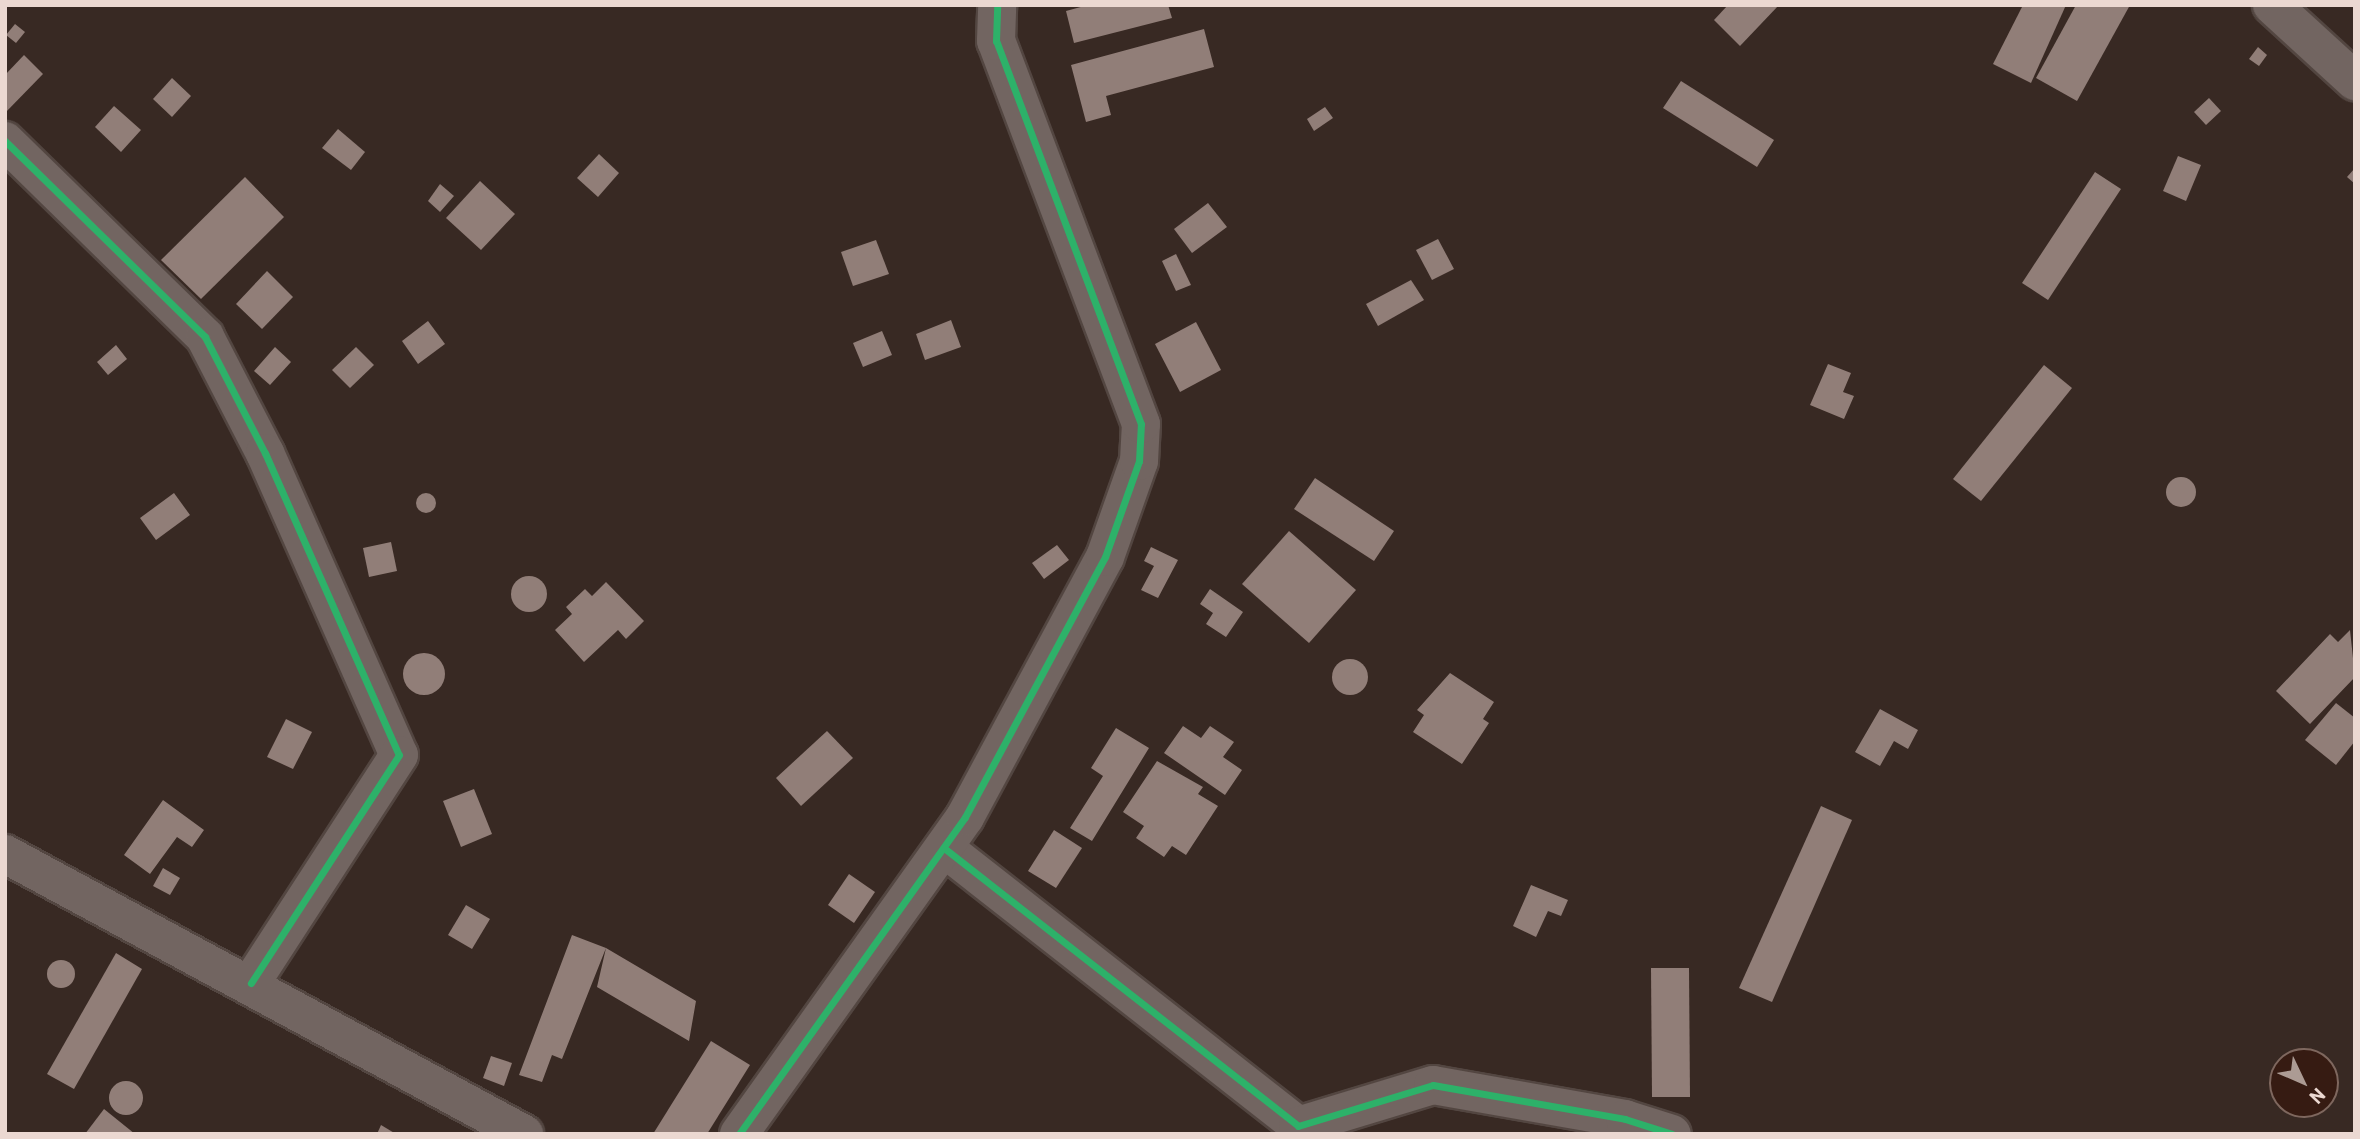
<!DOCTYPE html>
<style>
body{margin:0}
#map{position:relative;width:2360px;height:1139px;overflow:hidden;background:#382923;font-family:Barlow,sans-serif}
div>[style]{position:absolute}
.building>*{inset:0;background:#917e78}
.round{border-radius:50%}
.roads{filter:drop-shadow(2px 0 #534641) drop-shadow(-2px 0 #534641) drop-shadow(0 2px #534641) drop-shadow(0 -2px #534641)}
.minor>*{height:38px;margin:-19px;padding:0 19px;transform-origin:19px;border-radius:19px;background:#726561}
.cycleway>*{height:7px;margin:-3.5px;padding:0 3.5px;transform-origin:3.5px;border-radius:3.5px;background:#2db169}
span{translate:-50% -50%;white-space:nowrap;text-align:center;line-height:1.15;-webkit-text-stroke:7px #361b12;paint-order:stroke}
.frame{position:absolute;inset:0;border:7px solid #ebd8d1;pointer-events:none}
.north{position:absolute;left:2269px;top:1048px;width:70px;height:70px;box-sizing:border-box;background:#361b12;border:2px solid #7e675e;border-radius:50%;rotate:134deg;font-size:19px;font-weight:700;line-height:28px;text-align:center;color:#ebd8d1}
.north::after{content:'';display:block;margin:auto;width:24px;height:32px;background:#ac9b94;clip-path:polygon(50% 0,100% 100%,50% 72%,0 100%)}
</style>
<div id="map">
<div class="building">
<i style="clip-path:polygon(1088px 5px,1168px 5px,1172px 18px,1074px 43px,1066px 11px)"></i>
<i style="clip-path:polygon(1728px 5px,1779px 5px,1740px 46px,1714px 20px)"></i>
<i style="clip-path:polygon(2023px 5px,2066px 5px,2031px 83px,1993px 64px)"></i>
<i style="clip-path:polygon(2076px 5px,2130px 5px,2077px 101px,2036px 78px)"></i>
<i style="clip-path:polygon(15px 24px,25px 32px,16px 43px,6px 35px)"></i>
<i style="clip-path:polygon(1204px 29px,1214px 67px,1106px 96px,1111px 115px,1086px 122px,1071px 65px)"></i>
<i style="clip-path:polygon(2258px 47px,2267px 55px,2259px 66px,2249px 59px)"></i>
<i style="clip-path:polygon(24px 55px,43px 74px,5px 113px,5px 75px)"></i>
<i style="clip-path:polygon(172px 78px,191px 96px,172px 117px,153px 99px)"></i>
<i style="clip-path:polygon(1681px 81px,1774px 140px,1757px 167px,1663px 108px)"></i>
<i style="clip-path:polygon(2209px 98px,2221px 111px,2206px 125px,2194px 112px)"></i>
<i style="clip-path:polygon(114px 106px,141px 130px,121px 152px,95px 127px)"></i>
<i style="clip-path:polygon(1325px 107px,1333px 118px,1314px 131px,1307px 119px)"></i>
<i style="clip-path:polygon(338px 129px,365px 152px,351px 170px,322px 148px)"></i>
<i style="clip-path:polygon(599px 154px,619px 173px,598px 197px,577px 178px)"></i>
<i style="clip-path:polygon(2178px 156px,2201px 165px,2186px 201px,2163px 191px)"></i>
<i style="clip-path:polygon(2355px 168px,2355px 184px,2347px 177px)"></i>
<i style="clip-path:polygon(2095px 172px,2121px 189px,2048px 300px,2022px 283px)"></i>
<i style="clip-path:polygon(245px 177px,284px 217px,201px 299px,161px 260px)"></i>
<i style="clip-path:polygon(480px 181px,515px 214px,481px 250px,446px 218px)"></i>
<i style="clip-path:polygon(440px 184px,454px 196px,440px 212px,428px 201px)"></i>
<i style="clip-path:polygon(1208px 203px,1227px 227px,1192px 253px,1174px 229px)"></i>
<i style="clip-path:polygon(1438px 239px,1454px 269px,1432px 280px,1416px 250px)"></i>
<i style="clip-path:polygon(876px 240px,889px 274px,853px 286px,841px 252px)"></i>
<i style="clip-path:polygon(1176px 254px,1191px 285px,1176px 291px,1162px 261px)"></i>
<i style="clip-path:polygon(267px 271px,293px 297px,262px 329px,236px 304px)"></i>
<i style="clip-path:polygon(1411px 280px,1424px 300px,1378px 326px,1366px 304px)"></i>
<i style="clip-path:polygon(951px 320px,961px 347px,925px 360px,916px 334px)"></i>
<i style="clip-path:polygon(428px 321px,445px 344px,418px 364px,402px 341px)"></i>
<i style="clip-path:polygon(1196px 322px,1221px 370px,1180px 392px,1155px 344px)"></i>
<i style="clip-path:polygon(882px 331px,892px 355px,863px 367px,853px 343px)"></i>
<i style="clip-path:polygon(116px 345px,127px 359px,108px 375px,97px 362px)"></i>
<i style="clip-path:polygon(275px 347px,291px 362px,270px 385px,254px 371px)"></i>
<i style="clip-path:polygon(356px 347px,374px 365px,350px 388px,332px 370px)"></i>
<i style="clip-path:polygon(1828px 364px,1851px 373px,1843px 392px,1854px 396px,1844px 419px,1810px 405px)"></i>
<i style="clip-path:polygon(2044px 365px,2072px 388px,1981px 501px,1953px 479px)"></i>
<i class="round" style="left:2166px;top:477px;width:30px;height:30px"></i>
<i style="clip-path:polygon(1315px 478px,1394px 531px,1374px 561px,1294px 509px)"></i>
<i style="clip-path:polygon(174px 493px,190px 515px,156px 540px,140px 518px)"></i>
<i class="round" style="left:416px;top:493px;width:20px;height:20px"></i>
<i style="clip-path:polygon(1289px 531px,1356px 590px,1309px 643px,1242px 584px)"></i>
<i style="clip-path:polygon(391px 542px,397px 571px,369px 577px,363px 548px)"></i>
<i style="clip-path:polygon(1057px 545px,1069px 560px,1044px 579px,1032px 563px)"></i>
<i style="clip-path:polygon(1151px 547px,1178px 560px,1158px 598px,1141px 590px,1154px 566px,1144px 561px)"></i>
<i class="round" style="left:511px;top:576px;width:36px;height:36px"></i>
<i style="clip-path:polygon(606px 582px,644px 621px,626px 639px,618px 630px,584px 662px,555px 630px,572px 614px,566px 607px,585px 589px,592px 596px)"></i>
<i style="clip-path:polygon(1210px 589px,1243px 612px,1226px 637px,1206px 624px,1213px 613px,1200px 604px)"></i>
<i style="clip-path:polygon(2350px 630px,2355px 677px,2310px 724px,2276px 691px,2330px 634px,2338px 642px)"></i>
<i class="round" style="left:403px;top:653px;width:42px;height:42px"></i>
<i class="round" style="left:1332px;top:659px;width:36px;height:36px"></i>
<i style="clip-path:polygon(1450px 673px,1494px 702px,1483px 719px,1489px 723px,1462px 764px,1413px 732px,1424px 715px,1417px 710px)"></i>
<i style="clip-path:polygon(2336px 703px,2355px 718px,2355px 741px,2336px 765px,2305px 740px)"></i>
<i style="clip-path:polygon(1880px 709px,1918px 730px,1908px 749px,1894px 741px,1880px 766px,1855px 752px)"></i>
<i style="clip-path:polygon(286px 719px,312px 732px,293px 769px,267px 757px)"></i>
<i style="clip-path:polygon(1183px 726px,1201px 738px,1210px 726px,1234px 742px,1223px 757px,1242px 770px,1225px 795px,1164px 753px)"></i>
<i style="clip-path:polygon(1116px 728px,1149px 748px,1092px 841px,1070px 828px,1103px 776px,1091px 768px)"></i>
<i style="clip-path:polygon(827px 731px,853px 758px,801px 806px,776px 778px)"></i>
<i style="clip-path:polygon(1157px 761px,1203px 787px,1198px 794px,1218px 806px,1186px 855px,1172px 846px,1164px 857px,1136px 838px,1144px 826px,1123px 812px)"></i>
<i style="clip-path:polygon(474px 789px,492px 834px,461px 847px,443px 801px)"></i>
<i style="clip-path:polygon(163px 800px,204px 830px,192px 847px,177px 837px,150px 874px,124px 855px)"></i>
<i style="clip-path:polygon(1821px 806px,1852px 820px,1772px 1002px,1739px 988px)"></i>
<i style="clip-path:polygon(1054px 830px,1082px 848px,1056px 888px,1028px 871px)"></i>
<i style="clip-path:polygon(163px 868px,180px 878px,170px 895px,153px 886px)"></i>
<i style="clip-path:polygon(849px 874px,875px 892px,854px 923px,828px 905px)"></i>
<i style="clip-path:polygon(1531px 885px,1568px 900px,1561px 916px,1548px 911px,1536px 937px,1513px 926px)"></i>
<i style="clip-path:polygon(466px 905px,490px 919px,472px 949px,448px 935px)"></i>
<i style="clip-path:polygon(572px 935px,606px 948px,696px 1001px,689px 1041px,597px 987px,606px 948px,562px 1059px,552px 1055px,542px 1082px,519px 1075px)"></i>
<i style="clip-path:polygon(116px 953px,142px 969px,74px 1089px,47px 1074px)"></i>
<i class="round" style="left:47px;top:960px;width:28px;height:28px"></i>
<i style="clip-path:polygon(1651px 968px,1689px 968px,1690px 1097px,1652px 1097px)"></i>
<i style="clip-path:polygon(711px 1041px,750px 1065px,707px 1134px,653px 1134px)"></i>
<i style="clip-path:polygon(491px 1056px,512px 1063px,504px 1086px,483px 1078px)"></i>
<i class="round" style="left:109px;top:1081px;width:34px;height:34px"></i>
<i style="clip-path:polygon(104px 1109px,135px 1134px,85px 1134px)"></i>
<i style="clip-path:polygon(381px 1125px,396px 1134px,377px 1134px)"></i>
</div>
<div class="roads">
<div class="minor">
<i style="left:2272px;top:5px;width:113px;rotate:42.5deg"></i>
<i style="left:5px;top:141px;width:280px;rotate:44.4deg"></i>
<i style="left:205px;top:337px;width:131px;rotate:62.7deg"></i>
<i style="left:265px;top:453px;width:330px;rotate:66.1deg"></i>
<i style="left:399px;top:755px;width:272px;rotate:123deg"></i>
<i style="left:944px;top:848px;width:450px;rotate:38.1deg"></i>
<i style="left:1298px;top:1126px;width:141px;rotate:-16.9deg"></i>
<i style="left:1433px;top:1085px;width:195px;rotate:10deg"></i>
<i style="left:1625px;top:1119px;width:49px;rotate:17.7deg"></i>
<i style="left:5px;top:854px;width:590px;rotate:28.35deg"></i>
<i style="left:739px;top:1134px;width:389px;rotate:-54.5deg"></i>
<i style="left:965px;top:817px;width:295px;rotate:-61.7deg"></i>
<i style="left:1105px;top:557px;width:102px;rotate:-70.5deg"></i>
<i style="left:1139px;top:461px;width:37px;rotate:-87deg"></i>
<i style="left:1141px;top:424px;width:410px;rotate:-110.7deg"></i>
<i style="left:996px;top:41px;width:36px;rotate:-88deg"></i>
</div>
</div>
<div class="cycleway">
<i style="left:5px;top:141px;width:280px;rotate:44.4deg"></i>
<i style="left:205px;top:337px;width:131px;rotate:62.7deg"></i>
<i style="left:265px;top:453px;width:330px;rotate:66.1deg"></i>
<i style="left:399px;top:755px;width:272px;rotate:123deg"></i>
<i style="left:944px;top:848px;width:450px;rotate:38.1deg"></i>
<i style="left:1298px;top:1126px;width:141px;rotate:-16.9deg"></i>
<i style="left:1433px;top:1085px;width:195px;rotate:10deg"></i>
<i style="left:1625px;top:1119px;width:49px;rotate:17.7deg"></i>
<i style="left:739px;top:1134px;width:389px;rotate:-54.5deg"></i>
<i style="left:965px;top:817px;width:295px;rotate:-61.7deg"></i>
<i style="left:1105px;top:557px;width:102px;rotate:-70.5deg"></i>
<i style="left:1139px;top:461px;width:37px;rotate:-87deg"></i>
<i style="left:1141px;top:424px;width:410px;rotate:-110.7deg"></i>
<i style="left:996px;top:41px;width:36px;rotate:-88deg"></i>
</div>
<div class="frame"></div>
<div class="north">N</div>
</div>
